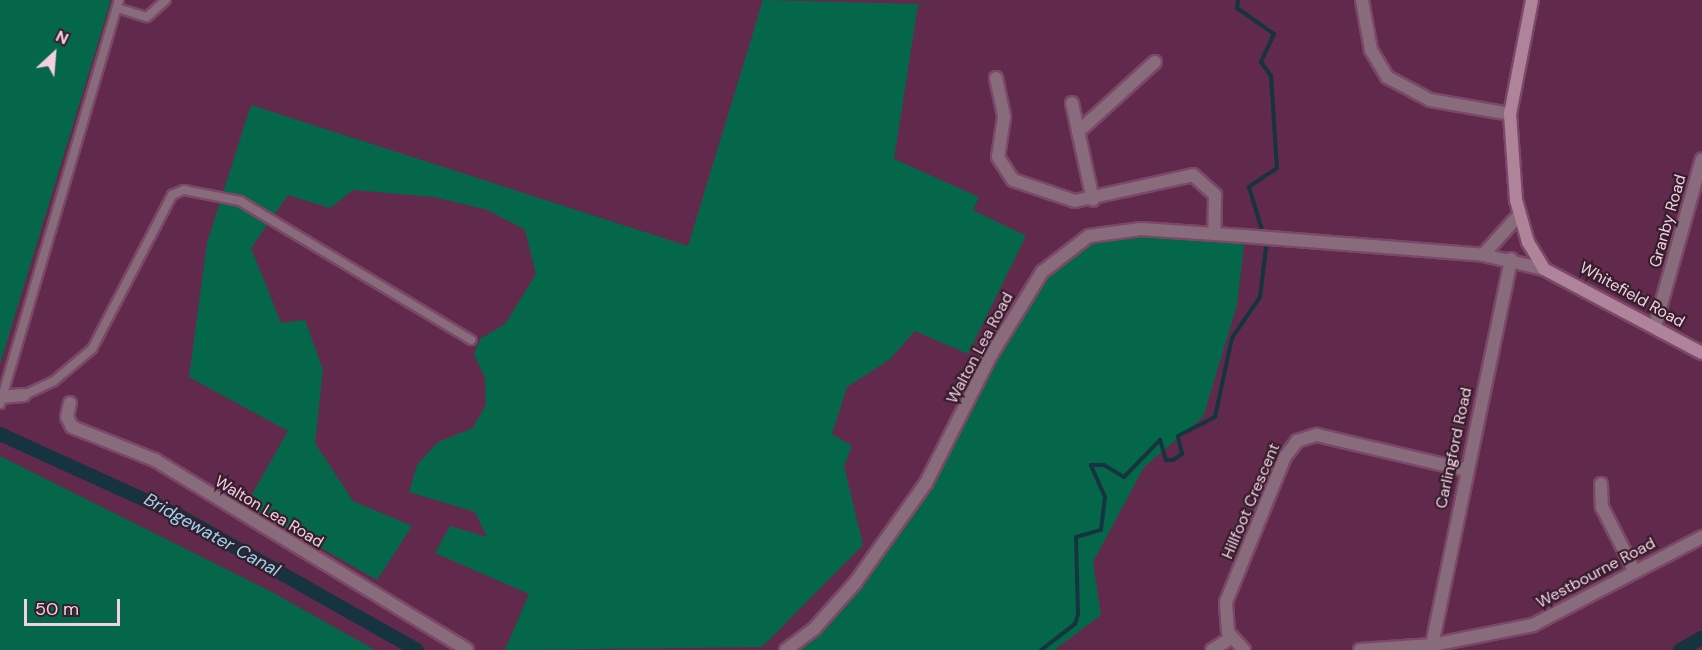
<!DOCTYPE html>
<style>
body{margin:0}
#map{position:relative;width:1702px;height:650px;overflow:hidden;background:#612a4c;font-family:"DM Sans",sans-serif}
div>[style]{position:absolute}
.green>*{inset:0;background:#046749}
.stream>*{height:4px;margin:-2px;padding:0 2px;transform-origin:2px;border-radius:2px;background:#15343f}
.canal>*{height:14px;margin:-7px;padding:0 7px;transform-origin:7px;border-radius:7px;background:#15343f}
.roads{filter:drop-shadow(2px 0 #7b4867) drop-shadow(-2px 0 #7b4867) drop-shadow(0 2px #7b4867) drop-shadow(0 -2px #7b4867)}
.lane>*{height:8px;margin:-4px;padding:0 4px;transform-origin:4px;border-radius:4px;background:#886c7b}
.street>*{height:12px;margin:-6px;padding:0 6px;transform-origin:6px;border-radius:6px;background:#886c7b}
.secondary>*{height:12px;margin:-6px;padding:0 6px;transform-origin:6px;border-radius:6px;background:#af849b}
span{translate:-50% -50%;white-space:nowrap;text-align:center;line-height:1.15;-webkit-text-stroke:4.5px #371e2c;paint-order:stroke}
.street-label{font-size:16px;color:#f2d0e2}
.water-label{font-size:18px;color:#91d7f2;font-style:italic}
.north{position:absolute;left:24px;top:24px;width:60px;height:60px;-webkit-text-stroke:4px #371e2c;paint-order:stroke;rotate:26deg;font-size:16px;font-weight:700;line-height:24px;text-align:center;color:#f2d0e2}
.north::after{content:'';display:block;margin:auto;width:21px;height:27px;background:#f2d0e2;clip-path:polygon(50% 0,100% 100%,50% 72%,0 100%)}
.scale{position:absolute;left:24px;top:599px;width:96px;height:27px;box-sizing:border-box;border:3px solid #f2d0e2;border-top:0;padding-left:8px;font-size:18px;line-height:21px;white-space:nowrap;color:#f2d0e2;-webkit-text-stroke:4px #371e2c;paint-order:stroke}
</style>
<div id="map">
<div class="green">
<i style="clip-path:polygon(0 0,111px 0,0 364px)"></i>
<i style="clip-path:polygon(763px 0,918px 4px,932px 0,918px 5px,894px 159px,979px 197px,973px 210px,1026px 236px,968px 354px,915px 331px,889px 360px,847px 387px,832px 434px,852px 446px,844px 466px,863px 545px,762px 647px,505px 650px,529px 594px,435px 553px,450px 526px,487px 537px,475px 512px,409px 492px,417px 465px,438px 442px,473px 428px,486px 404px,485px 378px,474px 354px,480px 339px,505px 324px,536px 274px,525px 230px,488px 210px,434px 197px,353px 190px,330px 208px,288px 195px,251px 248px,281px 323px,305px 320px,323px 370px,315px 443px,353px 501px,412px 526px,377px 580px,246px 505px,288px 431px,189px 377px,207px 243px,251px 105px,688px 246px)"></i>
<i style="clip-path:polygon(1109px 230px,1244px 236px,1244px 245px,1237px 305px,1203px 417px,1144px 467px,1093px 562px,1101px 615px,1054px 650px,786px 650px,814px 629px,926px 483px,1042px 272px)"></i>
<i style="clip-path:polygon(0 456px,270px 591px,375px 650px,0 650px)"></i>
</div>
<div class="stream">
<i style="left:1238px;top:0;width:8px;rotate:97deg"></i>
<i style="left:1237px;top:8px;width:45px;rotate:35.1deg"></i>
<i style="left:1274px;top:34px;width:31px;rotate:115deg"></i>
<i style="left:1261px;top:62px;width:17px;rotate:54deg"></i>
<i style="left:1271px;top:76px;width:92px;rotate:86.3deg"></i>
<i style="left:1277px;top:168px;width:34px;rotate:146deg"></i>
<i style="left:1249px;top:187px;width:45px;rotate:73.2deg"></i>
<i style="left:1041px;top:650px;width:43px;rotate:-37.4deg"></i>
<i style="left:1075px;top:624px;width:10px;rotate:-73deg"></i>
<i style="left:1078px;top:614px;width:77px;rotate:-91.5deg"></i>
<i style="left:1076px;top:537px;width:26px;rotate:-16deg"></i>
<i style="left:1101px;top:530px;width:33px;rotate:-83deg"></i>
<i style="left:1105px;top:497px;width:35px;rotate:-114deg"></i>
<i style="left:1091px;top:465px;width:13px"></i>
<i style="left:1104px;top:465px;width:23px;rotate:31deg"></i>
<i style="left:1124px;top:477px;width:52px;rotate:-45.8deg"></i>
<i style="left:1160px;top:440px;width:21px;rotate:73deg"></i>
<i style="left:1166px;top:460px;width:7px"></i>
<i style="left:1173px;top:460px;width:11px;rotate:-34deg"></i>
<i style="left:1182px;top:454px;width:18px;rotate:-103deg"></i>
<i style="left:1178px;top:436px;width:42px;rotate:-27.2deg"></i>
<i style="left:1215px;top:417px;width:81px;rotate:-77.9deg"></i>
<i style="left:1232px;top:338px;width:50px;rotate:-55.7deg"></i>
<i style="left:1260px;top:297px;width:49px;rotate:-83deg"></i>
</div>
<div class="canal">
<i style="left:0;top:434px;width:198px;rotate:24.5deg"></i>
<i style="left:180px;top:516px;width:272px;rotate:29.5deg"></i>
<i style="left:1680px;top:650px;width:25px;rotate:-29deg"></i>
</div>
<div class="roads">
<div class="lane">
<i style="left:117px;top:8px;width:31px;rotate:17deg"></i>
<i style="left:147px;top:17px;width:25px;rotate:-42deg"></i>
<i style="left:24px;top:395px;width:33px;rotate:-25deg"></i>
<i style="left:54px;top:381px;width:50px;rotate:-40.1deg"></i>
<i style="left:92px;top:349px;width:174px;rotate:-62.5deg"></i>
<i style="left:172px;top:195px;width:13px;rotate:-23deg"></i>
<i style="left:184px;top:190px;width:57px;rotate:11.1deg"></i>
<i style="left:240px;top:201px;width:270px;rotate:31deg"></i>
<i style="left:0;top:404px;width:421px;rotate:-73.6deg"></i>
</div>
<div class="street">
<i style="left:1362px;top:0;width:51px;rotate:79.8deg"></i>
<i style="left:1371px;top:50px;width:31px;rotate:59deg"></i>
<i style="left:1387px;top:77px;width:49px;rotate:28.1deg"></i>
<i style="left:1430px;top:100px;width:81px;rotate:9.9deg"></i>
<i style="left:996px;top:78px;width:40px;rotate:78deg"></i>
<i style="left:1004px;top:117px;width:40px;rotate:98.5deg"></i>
<i style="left:998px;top:157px;width:27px;rotate:57deg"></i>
<i style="left:1013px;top:180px;width:65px;rotate:18.7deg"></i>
<i style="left:1075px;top:201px;width:121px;rotate:-12.4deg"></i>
<i style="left:1193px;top:175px;width:30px;rotate:42deg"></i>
<i style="left:1215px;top:195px;width:39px;rotate:91deg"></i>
<i style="left:1072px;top:103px;width:99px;rotate:77.8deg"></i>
<i style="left:1078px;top:132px;width:104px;rotate:-42.3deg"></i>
<i style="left:1483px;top:255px;width:54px;rotate:-48deg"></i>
<i style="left:1655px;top:326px;width:173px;rotate:-74.3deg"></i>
<i style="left:0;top:397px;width:24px;rotate:-5deg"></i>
<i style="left:70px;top:403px;width:14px;rotate:102deg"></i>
<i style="left:67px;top:417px;width:11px;rotate:63deg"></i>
<i style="left:72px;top:427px;width:89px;rotate:21.7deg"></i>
<i style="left:155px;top:460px;width:365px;rotate:31.3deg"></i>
<i style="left:1601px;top:484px;width:23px;rotate:88deg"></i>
<i style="left:1602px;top:507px;width:71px;rotate:63.1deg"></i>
<i style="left:1432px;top:645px;width:394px;rotate:-78.4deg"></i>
<i style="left:786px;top:650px;width:35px;rotate:-37deg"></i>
<i style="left:814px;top:629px;width:62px;rotate:-48.3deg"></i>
<i style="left:855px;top:583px;width:123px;rotate:-54.6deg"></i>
<i style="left:926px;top:483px;width:144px;rotate:-63.1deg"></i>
<i style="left:991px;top:355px;width:97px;rotate:-58.4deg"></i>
<i style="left:1042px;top:272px;width:59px;rotate:-37.5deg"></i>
<i style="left:1089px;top:236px;width:52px;rotate:-7.7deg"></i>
<i style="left:1141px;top:229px;width:103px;rotate:3.9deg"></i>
<i style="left:1244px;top:236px;width:240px;rotate:4.5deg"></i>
<i style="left:1483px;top:255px;width:63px;rotate:12.9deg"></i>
<i style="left:1212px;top:650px;width:22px;rotate:-32deg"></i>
<i style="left:1244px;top:650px;width:24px;rotate:-132deg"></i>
<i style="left:1228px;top:632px;width:30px;rotate:-94deg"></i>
<i style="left:1226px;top:602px;width:157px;rotate:-67.9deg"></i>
<i style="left:1285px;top:457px;width:20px;rotate:-53deg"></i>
<i style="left:1297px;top:441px;width:21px;rotate:-17deg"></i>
<i style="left:1317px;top:435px;width:153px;rotate:13.2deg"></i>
<i style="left:1360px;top:650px;width:72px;rotate:-4deg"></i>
<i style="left:1432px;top:645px;width:103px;rotate:-11.2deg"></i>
<i style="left:1533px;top:625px;width:191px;rotate:-27.5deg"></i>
</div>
<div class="secondary">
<i style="left:1532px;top:0;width:116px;rotate:100.9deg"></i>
<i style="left:1510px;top:114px;width:86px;rotate:86deg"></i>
<i style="left:1516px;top:200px;width:44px;rotate:74.1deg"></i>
<i style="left:1528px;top:242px;width:31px;rotate:59deg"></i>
<i style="left:1544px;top:269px;width:179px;rotate:28deg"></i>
</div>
</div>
<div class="street-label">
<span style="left:1668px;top:221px;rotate:-74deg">Granby Road</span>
<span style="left:1632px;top:295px;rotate:29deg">Whitefield Road</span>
<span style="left:980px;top:348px;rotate:-62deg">Walton Lea Road</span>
<span style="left:1454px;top:448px;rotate:-78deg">Carlingford Road</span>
<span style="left:1251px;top:501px;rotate:-67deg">Hillfoot Crescent</span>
<span style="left:269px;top:512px;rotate:31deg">Walton Lea Road</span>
<span style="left:1596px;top:573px;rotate:-28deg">Westbourne Road</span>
</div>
<div class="water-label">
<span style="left:212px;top:535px;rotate:29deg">Bridgewater Canal</span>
</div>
<div class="north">N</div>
<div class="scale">50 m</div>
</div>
